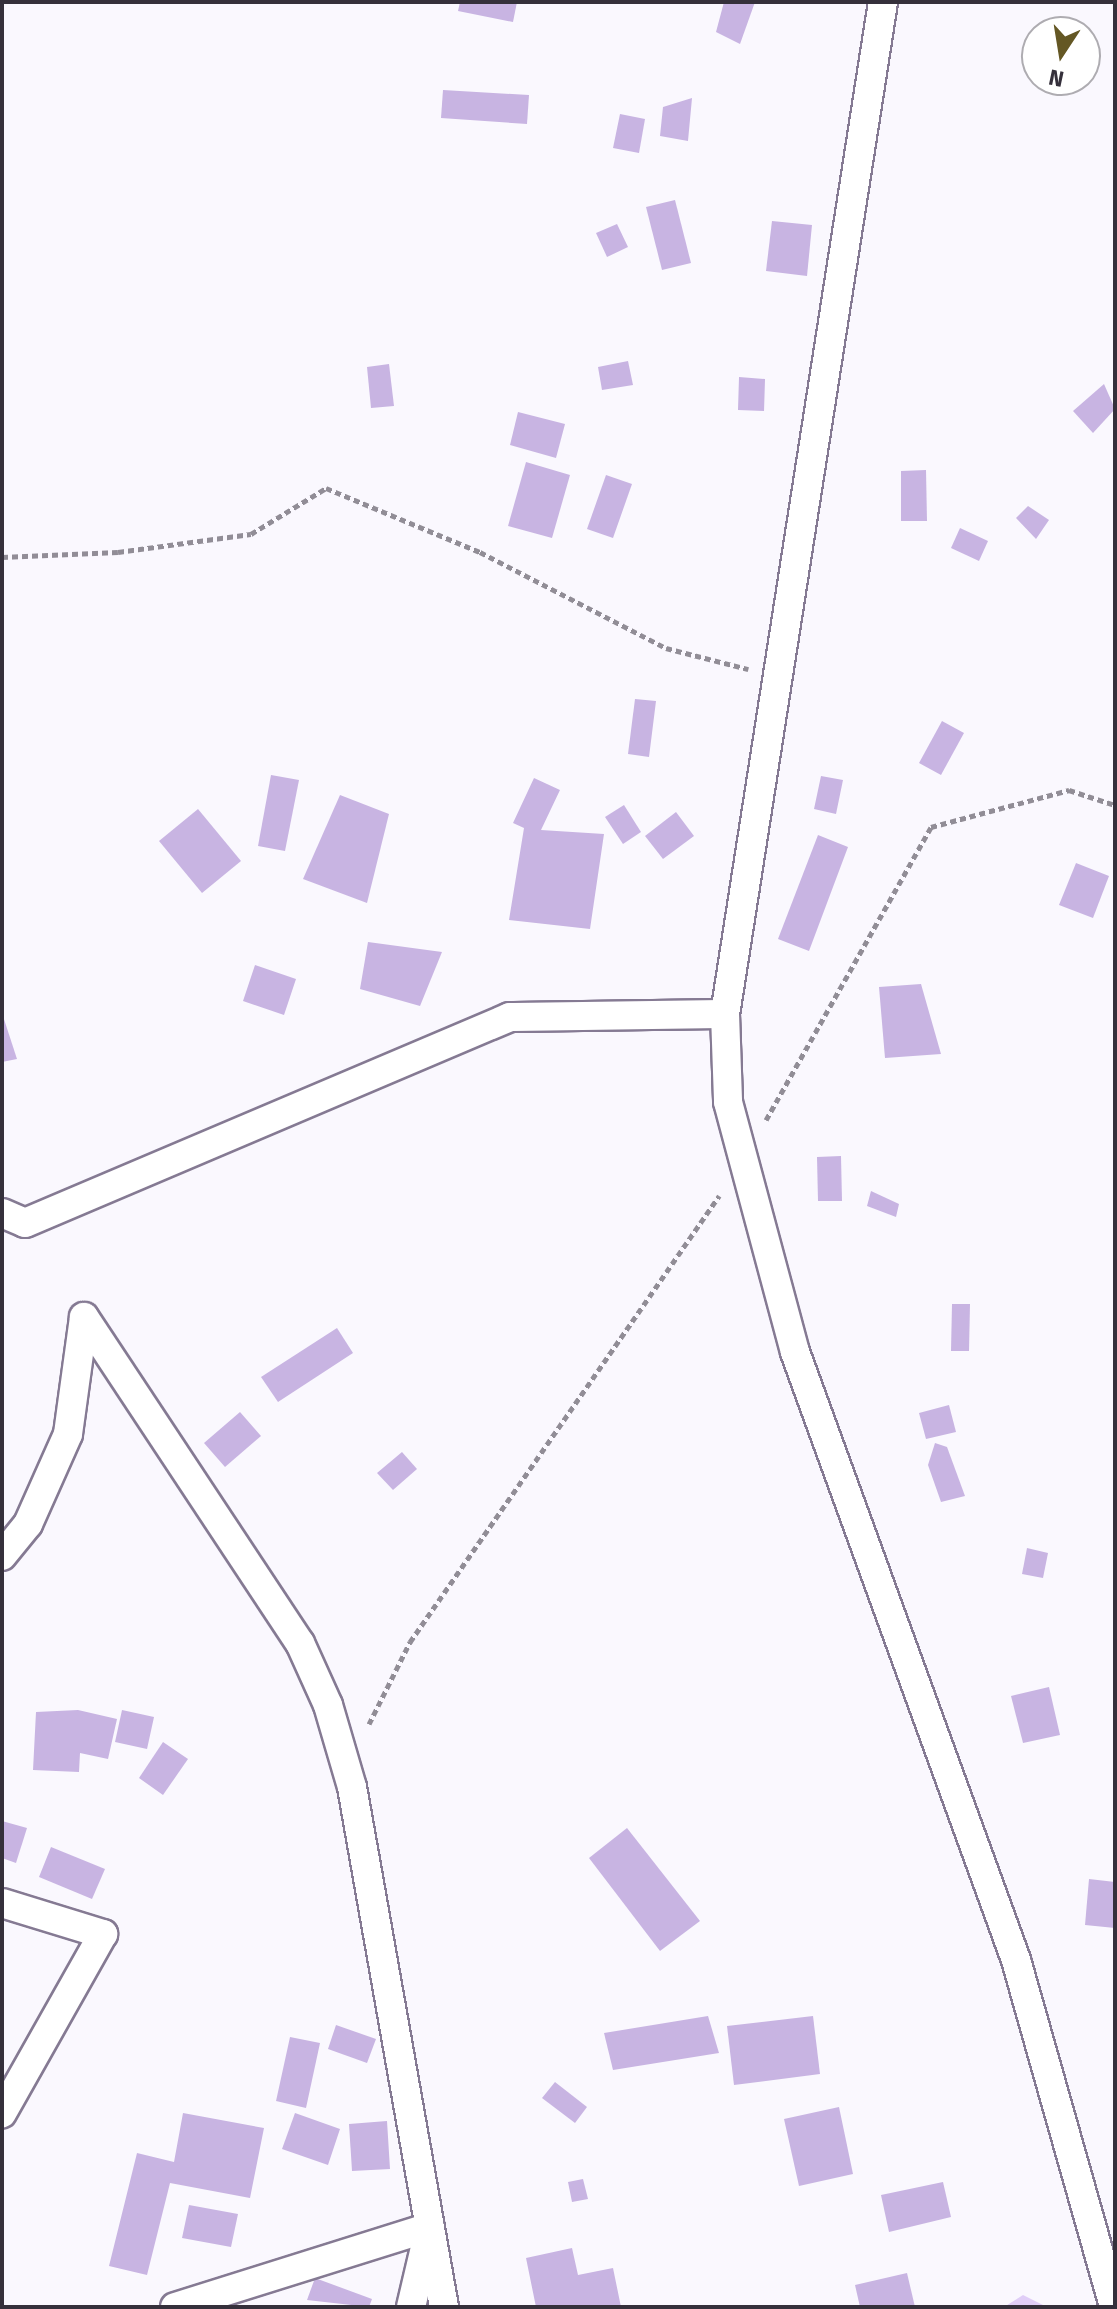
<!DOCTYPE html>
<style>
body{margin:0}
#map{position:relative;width:1117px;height:2309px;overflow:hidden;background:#faf8fe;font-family:"Fira Sans",sans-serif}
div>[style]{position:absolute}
.green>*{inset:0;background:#e0cef7}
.building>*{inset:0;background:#c8b4e2}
.path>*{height:5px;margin-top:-2.5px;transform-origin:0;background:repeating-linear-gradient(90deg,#918d96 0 6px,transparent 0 10px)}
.roads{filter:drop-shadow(2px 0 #857a93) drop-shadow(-2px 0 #857a93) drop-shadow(0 2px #857a93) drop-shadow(0 -2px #857a93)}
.street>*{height:28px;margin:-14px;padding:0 14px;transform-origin:14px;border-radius:14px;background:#fff}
span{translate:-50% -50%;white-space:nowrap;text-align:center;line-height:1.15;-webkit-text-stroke:6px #fff;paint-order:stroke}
.frame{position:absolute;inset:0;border:4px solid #35303b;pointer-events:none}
.north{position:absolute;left:1021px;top:16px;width:80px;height:80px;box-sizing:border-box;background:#fff;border:2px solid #aeacb1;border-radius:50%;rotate:192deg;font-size:22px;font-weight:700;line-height:32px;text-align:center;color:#35303b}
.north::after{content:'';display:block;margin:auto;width:28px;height:36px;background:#645724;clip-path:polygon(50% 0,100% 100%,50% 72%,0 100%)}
</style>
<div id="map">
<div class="green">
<i style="clip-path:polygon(1023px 2295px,1047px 2307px,1004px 2307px)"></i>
</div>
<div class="building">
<i style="clip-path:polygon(460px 2px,517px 2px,513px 22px,458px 11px)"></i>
<i style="clip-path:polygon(724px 2px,755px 2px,740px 44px,716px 32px)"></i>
<i style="clip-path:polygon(443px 90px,529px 95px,527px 124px,441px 118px)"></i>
<i style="clip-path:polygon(692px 98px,688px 141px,660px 136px,663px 107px)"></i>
<i style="clip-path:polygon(620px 114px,645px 119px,639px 153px,613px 148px)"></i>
<i style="clip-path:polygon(675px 200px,691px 263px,662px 270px,646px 207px)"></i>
<i style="clip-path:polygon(772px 221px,812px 225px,807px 276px,766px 271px)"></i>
<i style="clip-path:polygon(617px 224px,628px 247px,607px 257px,596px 233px)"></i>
<i style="clip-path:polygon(628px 361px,633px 385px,602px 390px,598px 367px)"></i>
<i style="clip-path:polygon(389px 364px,394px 406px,371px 408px,367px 367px)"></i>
<i style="clip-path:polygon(739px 377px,765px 379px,764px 411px,738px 410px)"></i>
<i style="clip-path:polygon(1104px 384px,1115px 409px,1093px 433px,1073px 411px)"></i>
<i style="clip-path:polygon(518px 412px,565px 424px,556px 458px,510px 445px)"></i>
<i style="clip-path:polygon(526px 462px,570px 475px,552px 538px,508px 526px)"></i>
<i style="clip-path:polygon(926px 470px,927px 521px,901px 521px,901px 471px)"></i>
<i style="clip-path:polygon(606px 475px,632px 484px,613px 538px,587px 529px)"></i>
<i style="clip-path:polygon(1028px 506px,1049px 520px,1036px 539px,1016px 518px)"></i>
<i style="clip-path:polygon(960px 528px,988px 541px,979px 561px,951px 548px)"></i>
<i style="clip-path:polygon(635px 699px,656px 701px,649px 757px,628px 754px)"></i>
<i style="clip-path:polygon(942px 721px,964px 733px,941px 775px,919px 763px)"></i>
<i style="clip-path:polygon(271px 775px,299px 780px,285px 851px,258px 846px)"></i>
<i style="clip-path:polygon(821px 776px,843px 780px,836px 814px,814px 809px)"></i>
<i style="clip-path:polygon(534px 778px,560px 790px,541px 830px,604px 834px,590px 929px,509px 920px,524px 828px,513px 823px)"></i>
<i style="clip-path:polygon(340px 795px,389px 814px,367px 903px,303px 879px)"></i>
<i style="clip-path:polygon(624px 805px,641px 832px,623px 844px,605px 817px)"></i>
<i style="clip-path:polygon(198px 809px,241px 861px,202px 893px,159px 841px)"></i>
<i style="clip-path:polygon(676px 812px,694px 836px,663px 859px,645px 836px)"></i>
<i style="clip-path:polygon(818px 835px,848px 847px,809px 951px,778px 939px)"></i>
<i style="clip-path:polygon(1076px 863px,1109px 876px,1093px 918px,1059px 905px)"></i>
<i style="clip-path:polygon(368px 942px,442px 952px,420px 1006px,360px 989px)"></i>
<i style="clip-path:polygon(255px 965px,296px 979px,284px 1015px,243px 1001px)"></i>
<i style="clip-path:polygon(921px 984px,941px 1054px,885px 1058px,879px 987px)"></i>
<i style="clip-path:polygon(2px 1013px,17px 1059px,2px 1062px)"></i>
<i style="clip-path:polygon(841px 1156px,842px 1201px,818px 1201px,817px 1157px)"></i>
<i style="clip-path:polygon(871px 1191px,899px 1204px,896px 1217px,867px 1206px)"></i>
<i style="clip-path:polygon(952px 1304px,970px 1304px,969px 1351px,951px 1351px)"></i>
<i style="clip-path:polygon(337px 1328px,353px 1353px,278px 1402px,261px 1377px)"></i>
<i style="clip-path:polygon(949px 1405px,956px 1432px,926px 1439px,919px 1413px)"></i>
<i style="clip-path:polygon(240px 1412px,261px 1436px,225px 1467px,204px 1443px)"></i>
<i style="clip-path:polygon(935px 1443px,947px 1447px,965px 1496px,941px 1502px,928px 1465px)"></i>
<i style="clip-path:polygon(402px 1452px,417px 1469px,393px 1490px,377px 1473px)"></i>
<i style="clip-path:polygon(1027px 1548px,1048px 1553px,1043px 1578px,1022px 1574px)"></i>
<i style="clip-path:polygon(1049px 1687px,1060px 1735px,1023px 1743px,1011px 1696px)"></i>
<i style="clip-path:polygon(78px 1710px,117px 1719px,108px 1759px,80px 1753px,79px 1772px,33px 1770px,36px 1712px)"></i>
<i style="clip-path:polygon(122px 1710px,154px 1717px,147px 1749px,115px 1742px)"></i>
<i style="clip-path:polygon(163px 1742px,188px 1759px,163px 1795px,139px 1778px)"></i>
<i style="clip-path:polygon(2px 1821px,27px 1828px,16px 1863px,2px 1858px)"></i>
<i style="clip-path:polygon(627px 1828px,700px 1921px,660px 1951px,589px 1858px)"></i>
<i style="clip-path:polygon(51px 1847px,105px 1869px,92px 1899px,39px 1877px)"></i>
<i style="clip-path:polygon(1089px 1879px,1115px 1882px,1115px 1928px,1085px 1925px)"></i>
<i style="clip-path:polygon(708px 2016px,719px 2053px,613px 2070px,604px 2033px)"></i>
<i style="clip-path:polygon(813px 2016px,820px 2074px,734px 2085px,727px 2026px)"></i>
<i style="clip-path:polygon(336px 2025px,376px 2039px,367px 2063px,328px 2049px)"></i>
<i style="clip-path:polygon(290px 2037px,320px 2043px,306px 2108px,276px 2101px)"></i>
<i style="clip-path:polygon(555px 2082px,587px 2107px,575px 2123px,542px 2098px)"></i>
<i style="clip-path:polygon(839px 2107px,853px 2174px,799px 2186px,784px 2119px)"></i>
<i style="clip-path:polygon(183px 2113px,264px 2128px,250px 2198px,170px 2183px,147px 2275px,109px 2266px,137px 2153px,174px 2162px)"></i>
<i style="clip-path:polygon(295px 2113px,340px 2129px,328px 2165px,282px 2149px)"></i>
<i style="clip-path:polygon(387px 2121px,390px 2169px,352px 2171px,349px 2124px)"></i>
<i style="clip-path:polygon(583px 2179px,588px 2199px,572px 2202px,568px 2182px)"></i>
<i style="clip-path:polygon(943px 2182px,951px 2217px,889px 2232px,881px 2195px)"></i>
<i style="clip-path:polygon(189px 2205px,238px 2214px,231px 2247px,182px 2238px)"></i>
<i style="clip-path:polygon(572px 2248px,578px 2275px,613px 2268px,621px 2307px,536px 2307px,526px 2258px)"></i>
<i style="clip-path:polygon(907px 2273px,915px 2307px,860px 2307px,855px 2285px)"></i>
<i style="clip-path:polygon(315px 2278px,372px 2299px,369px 2307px,307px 2300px)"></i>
</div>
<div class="path">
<i style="left:2px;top:557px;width:116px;rotate:-2.5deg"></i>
<i style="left:118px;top:552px;width:134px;rotate:-7.7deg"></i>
<i style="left:251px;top:534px;width:88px;rotate:-31.5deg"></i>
<i style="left:326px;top:488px;width:167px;rotate:22.6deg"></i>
<i style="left:480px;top:552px;width:209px;rotate:27.3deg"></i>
<i style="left:666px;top:648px;width:85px;rotate:14.4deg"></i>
<i style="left:766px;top:1120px;width:336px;rotate:-60.6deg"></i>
<i style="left:931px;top:827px;width:143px;rotate:-15deg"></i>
<i style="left:1069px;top:790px;width:48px;rotate:18.1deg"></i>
<i style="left:369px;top:1724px;width:92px;rotate:-63.4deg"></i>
<i style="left:410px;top:1642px;width:543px;rotate:-55.28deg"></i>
</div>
<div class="roads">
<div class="street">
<i style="left:883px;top:2px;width:1024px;rotate:98.87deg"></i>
<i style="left:725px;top:1014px;width:88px;rotate:88deg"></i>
<i style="left:728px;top:1102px;width:259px;rotate:75deg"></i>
<i style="left:795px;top:1352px;width:647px;rotate:70.02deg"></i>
<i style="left:1016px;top:1960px;width:361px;rotate:74.2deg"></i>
<i style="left:2px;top:1213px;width:25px;rotate:23deg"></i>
<i style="left:25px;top:1223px;width:527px;rotate:-23.01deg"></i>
<i style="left:510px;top:1017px;width:215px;rotate:-0.8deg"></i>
<i style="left:84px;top:1317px;width:391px;rotate:56.5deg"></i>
<i style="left:300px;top:1643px;width:68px;rotate:65.7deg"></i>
<i style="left:328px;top:1705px;width:85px;rotate:73.7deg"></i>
<i style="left:352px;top:1787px;width:528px;rotate:79.97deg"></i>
<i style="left:2px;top:1556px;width:41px;rotate:-50.9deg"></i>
<i style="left:28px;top:1524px;width:98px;rotate:-66deg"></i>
<i style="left:68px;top:1434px;width:118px;rotate:-82.2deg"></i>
<i style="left:2px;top:1903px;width:106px;rotate:17.1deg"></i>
<i style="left:103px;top:1934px;width:206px;rotate:119.4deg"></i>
<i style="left:175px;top:2307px;width:267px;rotate:-17.4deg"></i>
<i style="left:411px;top:2307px;width:70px;rotate:-76.8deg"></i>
</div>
</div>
<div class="frame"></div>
<div class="north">N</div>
</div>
